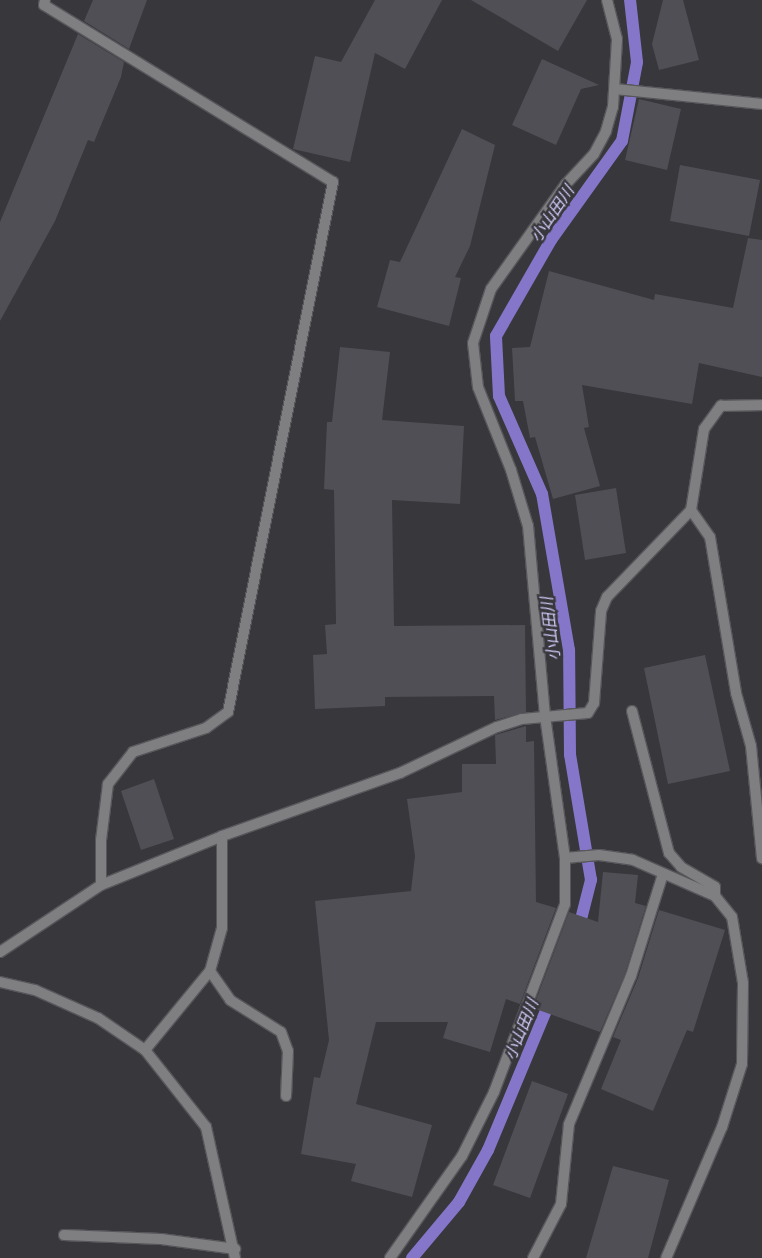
<!DOCTYPE html>
<meta charset="utf-8">
<style>
body{margin:0}
#map{position:relative;width:762px;height:1258px;overflow:hidden;background:#38373c;font-family:Georgia,"Noto Sans JP",serif}
div>[style]{position:absolute}
.stream>*{height:12px;margin:-6px;padding:0 6px;transform-origin:6px;border-radius:6px;background:#8676ca}
.building>*{inset:0;background:#504f55}
.roads{filter:drop-shadow(1px 0 #57565a) drop-shadow(-1px 0 #57565a) drop-shadow(0 1px #57565a) drop-shadow(0 -1px #57565a)}
.service>*{height:10px;margin:-5px;padding:0 5px;transform-origin:5px;border-radius:5px;background:#7f7e81}
.minor>*{height:10px;margin:-5px;padding:0 5px;transform-origin:5px;border-radius:5px;background:#7f7e81}
.tertiary>*{height:10px;margin:-5px;padding:0 5px;transform-origin:5px;border-radius:5px;background:#7f7e81}
span{translate:-50% -50%;white-space:nowrap;text-align:center;line-height:1.15;-webkit-text-stroke:4.5px #38373c;paint-order:stroke}
.water-label{font-size:16px;color:#d3cdfa;font-style:italic}
</style>
<div id="map">
<div class="stream">
<i style="left:578px;top:931px;width:53px;rotate:-75.7deg"></i>
<i style="left:591px;top:880px;width:127px;rotate:-99.5deg"></i>
<i style="left:570px;top:755px;width:105px;rotate:-90.5deg"></i>
<i style="left:569px;top:650px;width:158px;rotate:-99.8deg"></i>
<i style="left:542px;top:494px;width:107px;rotate:-113.7deg"></i>
<i style="left:499px;top:396px;width:60px;rotate:-92.9deg"></i>
<i style="left:496px;top:336px;width:111px;rotate:-60.2deg"></i>
<i style="left:551px;top:240px;width:122px;rotate:-54.4deg"></i>
<i style="left:622px;top:141px;width:80px;rotate:-79.2deg"></i>
<i style="left:637px;top:62px;width:62px;rotate:-96.4deg"></i>
<i style="left:412px;top:1258px;width:73px;rotate:-50deg"></i>
<i style="left:459px;top:1202px;width:60px;rotate:-60.9deg"></i>
<i style="left:488px;top:1150px;width:167px;rotate:-67.4deg"></i>
</div>
<div class="building">
<i style="clip-path:polygon(93px 0,147px 0,129px 49px,84px 21px)"></i>
<i style="clip-path:polygon(375px 0,442px 0,405px 69px,375px 53px,350px 162px,293px 149px,315px 56px,341px 62px)"></i>
<i style="clip-path:polygon(471px 0,587px 0,558px 51px)"></i>
<i style="clip-path:polygon(663px 0,683px 0,699px 60px,659px 70px,652px 44px)"></i>
<i style="clip-path:polygon(78px 34px,124px 62px,121px 77px,94px 142px,88px 140px,55px 221px,0 321px,0 222px)"></i>
<i style="clip-path:polygon(542px 59px,599px 85px,581px 89px,556px 145px,512px 125px)"></i>
<i style="clip-path:polygon(639px 99px,681px 109px,667px 170px,625px 160px)"></i>
<i style="clip-path:polygon(462px 129px,495px 145px,470px 246px,455px 277px,461px 278px,449px 326px,377px 307px,390px 260px,400px 262px)"></i>
<i style="clip-path:polygon(680px 165px,760px 180px,749px 236px,670px 221px)"></i>
<i style="clip-path:polygon(748px 238px,762px 240px,762px 377px,699px 363px,692px 404px,582px 385px,589px 427px,584px 428px,600px 486px,553px 499px,535px 437px,530px 438px,523px 401px,515px 401px,512px 348px,530px 347px,549px 271px,654px 300px,655px 294px,733px 308px)"></i>
<i style="clip-path:polygon(340px 347px,390px 352px,382px 420px,464px 426px,460px 504px,392px 500px,394px 626px,525px 625px,526px 712px,495px 720px,494px 696px,385px 697px,385px 706px,315px 709px,313px 655px,327px 654px,325px 625px,336px 624px,334px 490px,324px 489px,327px 422px,332px 422px)"></i>
<i style="clip-path:polygon(616px 488px,626px 553px,585px 560px,575px 495px)"></i>
<i style="clip-path:polygon(705px 655px,730px 771px,668px 784px,644px 668px)"></i>
<i style="clip-path:polygon(526px 726px,526px 742px,534px 741px,536px 902px,556px 908px,520px 1004px,506px 999px,490px 1052px,443px 1038px,448px 1022px,376px 1022px,356px 1104px,432px 1125px,412px 1197px,351px 1181px,356px 1164px,301px 1154px,314px 1077px,320px 1078px,329px 1040px,315px 901px,411px 891px,415px 856px,407px 799px,462px 792px,462px 764px,496px 764px,495px 735px)"></i>
<i style="clip-path:polygon(154px 779px,174px 839px,141px 850px,121px 791px)"></i>
<i style="clip-path:polygon(603px 872px,638px 875px,635px 903px,646px 906px,625px 974px,600px 1032px,533px 1008px,569px 912px,598px 922px)"></i>
<i style="clip-path:polygon(659px 910px,725px 930px,693px 1032px,687px 1030px,653px 1111px,601px 1089px,621px 1040px,613px 1037px,638px 978px)"></i>
<i style="clip-path:polygon(532px 1081px,568px 1094px,530px 1198px,493px 1185px)"></i>
<i style="clip-path:polygon(613px 1166px,669px 1180px,648px 1258px,586px 1258px)"></i>
</div>
<div class="roads">
<div class="service">
<i style="left:615px;top:89px;width:148px;rotate:5.8deg"></i>
</div>
<div class="minor">
<i style="left:45px;top:0;width:5px;rotate:101deg"></i>
<i style="left:44px;top:5px;width:339px;rotate:31.5deg"></i>
<i style="left:333px;top:182px;width:540px;rotate:101.21deg"></i>
<i style="left:228px;top:712px;width:27px;rotate:144deg"></i>
<i style="left:206px;top:728px;width:77px;rotate:161.8deg"></i>
<i style="left:133px;top:752px;width:41px;rotate:128deg"></i>
<i style="left:108px;top:784px;width:56px;rotate:97.1deg"></i>
<i style="left:101px;top:840px;width:45px;rotate:90deg"></i>
<i style="left:691px;top:510px;width:33px;rotate:55deg"></i>
<i style="left:710px;top:537px;width:158px;rotate:80.5deg"></i>
<i style="left:736px;top:693px;width:55px;rotate:74.2deg"></i>
<i style="left:751px;top:746px;width:113px;rotate:84.4deg"></i>
<i style="left:632px;top:711px;width:147px;rotate:75.4deg"></i>
<i style="left:669px;top:853px;width:18px;rotate:49deg"></i>
<i style="left:681px;top:867px;width:39px;rotate:30deg"></i>
<i style="left:715px;top:887px;width:9px;rotate:90deg"></i>
<i style="left:565px;top:858px;width:34px;rotate:-5deg"></i>
<i style="left:599px;top:855px;width:34px;rotate:8deg"></i>
<i style="left:633px;top:860px;width:90px;rotate:23.7deg"></i>
<i style="left:715px;top:896px;width:27px;rotate:51deg"></i>
<i style="left:732px;top:917px;width:67px;rotate:80.5deg"></i>
<i style="left:743px;top:983px;width:81px;rotate:90.7deg"></i>
<i style="left:742px;top:1064px;width:66px;rotate:107.6deg"></i>
<i style="left:722px;top:1127px;width:142px;rotate:113.1deg"></i>
<i style="left:0;top:952px;width:121px;rotate:-33.6deg"></i>
<i style="left:101px;top:885px;width:131px;rotate:-22deg"></i>
<i style="left:222px;top:836px;width:189px;rotate:-19.5deg"></i>
<i style="left:400px;top:773px;width:107px;rotate:-25.4deg"></i>
<i style="left:497px;top:727px;width:26px;rotate:-18deg"></i>
<i style="left:522px;top:719px;width:66px;rotate:-5.2deg"></i>
<i style="left:588px;top:713px;width:12px;rotate:-59deg"></i>
<i style="left:594px;top:703px;width:92px;rotate:-85.6deg"></i>
<i style="left:601px;top:611px;width:15px;rotate:-67deg"></i>
<i style="left:607px;top:597px;width:121px;rotate:-46deg"></i>
<i style="left:691px;top:510px;width:82px;rotate:-80.9deg"></i>
<i style="left:704px;top:429px;width:29px;rotate:-54deg"></i>
<i style="left:721px;top:406px;width:41px;rotate:-1.4deg"></i>
<i style="left:210px;top:971px;width:35px;rotate:55deg"></i>
<i style="left:230px;top:1000px;width:60px;rotate:32.1deg"></i>
<i style="left:281px;top:1032px;width:20px;rotate:70deg"></i>
<i style="left:288px;top:1051px;width:45px;rotate:92.5deg"></i>
<i style="left:145px;top:1050px;width:102px;rotate:-50.6deg"></i>
<i style="left:210px;top:971px;width:45px;rotate:-74.4deg"></i>
<i style="left:222px;top:928px;width:92px;rotate:-90deg"></i>
<i style="left:64px;top:1235px;width:97px;rotate:2.4deg"></i>
<i style="left:161px;top:1239px;width:75px;rotate:7.7deg"></i>
<i style="left:390px;top:1258px;width:125px;rotate:-54.8deg"></i>
<i style="left:462px;top:1156px;width:72px;rotate:-63.4deg"></i>
<i style="left:494px;top:1092px;width:201px;rotate:-69.3deg"></i>
<i style="left:565px;top:904px;width:46px;rotate:-90deg"></i>
<i style="left:565px;top:858px;width:143px;rotate:-98deg"></i>
<i style="left:545px;top:716px;width:191px;rotate:-95.1deg"></i>
<i style="left:528px;top:526px;width:59px;rotate:-106.9deg"></i>
<i style="left:511px;top:470px;width:89px;rotate:-111.7deg"></i>
<i style="left:478px;top:387px;width:44px;rotate:-96.5deg"></i>
<i style="left:473px;top:343px;width:57px;rotate:-71.6deg"></i>
<i style="left:491px;top:289px;width:129px;rotate:-54.5deg"></i>
<i style="left:566px;top:184px;width:41px;rotate:-47deg"></i>
<i style="left:594px;top:154px;width:26px;rotate:-62deg"></i>
<i style="left:606px;top:131px;width:25px;rotate:-74deg"></i>
<i style="left:613px;top:107px;width:68px;rotate:-86.6deg"></i>
<i style="left:617px;top:39px;width:40px;rotate:-104.4deg"></i>
<i style="left:533px;top:1258px;width:61px;rotate:-62.6deg"></i>
<i style="left:561px;top:1204px;width:80px;rotate:-84.3deg"></i>
<i style="left:569px;top:1124px;width:160px;rotate:-67.3deg"></i>
<i style="left:631px;top:976px;width:107px;rotate:-72.6deg"></i>
</div>
<div class="tertiary">
<i style="left:0;top:982px;width:36px;rotate:13deg"></i>
<i style="left:35px;top:990px;width:69px;rotate:24deg"></i>
<i style="left:98px;top:1018px;width:57px;rotate:34.2deg"></i>
<i style="left:145px;top:1050px;width:98px;rotate:51.6deg"></i>
<i style="left:206px;top:1127px;width:134px;rotate:77.5deg"></i>
</div>
</div>
<div class="water-label">
<span style="left:551px;top:213px;rotate:-56deg">小山田川</span>
<span style="left:549px;top:629px;rotate:-97deg">小山田川</span>
<span style="left:520px;top:1029px;rotate:-68deg">小山田川</span>
</div>
</div>
